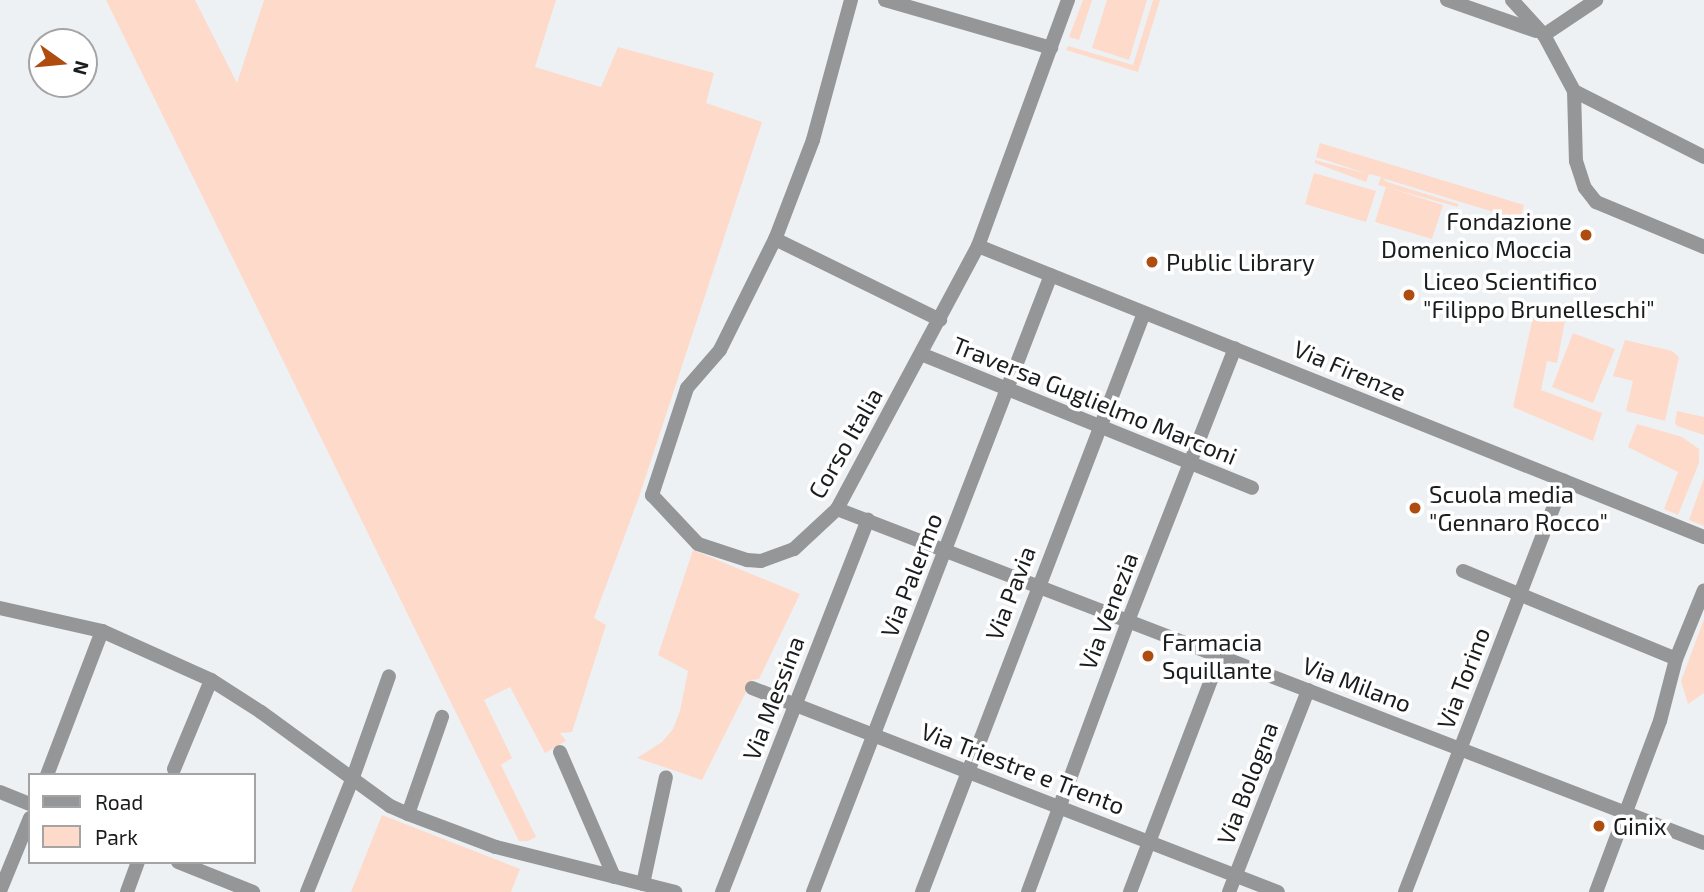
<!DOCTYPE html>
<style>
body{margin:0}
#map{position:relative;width:1704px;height:892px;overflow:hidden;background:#eef1f4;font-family:"Exo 2",sans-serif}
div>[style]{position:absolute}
.green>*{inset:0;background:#fedaca}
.minor>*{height:14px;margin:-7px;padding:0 7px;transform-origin:7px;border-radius:7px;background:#959698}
.dots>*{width:19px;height:19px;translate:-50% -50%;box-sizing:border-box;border:4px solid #fff;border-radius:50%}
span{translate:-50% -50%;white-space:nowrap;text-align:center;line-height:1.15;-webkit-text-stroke:7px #fff;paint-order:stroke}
.poi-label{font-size:24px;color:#1b1c1d}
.right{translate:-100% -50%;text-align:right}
.left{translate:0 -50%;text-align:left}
.street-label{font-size:24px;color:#1b1c1d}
.legend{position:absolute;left:28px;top:773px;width:228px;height:91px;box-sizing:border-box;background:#fff;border:2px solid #a4a4a5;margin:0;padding:9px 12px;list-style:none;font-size:21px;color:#1b1c1d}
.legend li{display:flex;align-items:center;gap:14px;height:35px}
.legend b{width:35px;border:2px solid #a4a4a5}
.north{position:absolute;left:28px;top:28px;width:70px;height:70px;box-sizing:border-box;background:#fff;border:2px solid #a4a4a5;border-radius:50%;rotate:105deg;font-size:19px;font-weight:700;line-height:28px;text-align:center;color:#1b1c1d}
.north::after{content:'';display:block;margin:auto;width:24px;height:32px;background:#af4d10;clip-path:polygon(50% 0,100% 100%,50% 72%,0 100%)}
</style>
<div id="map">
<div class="green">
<i style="clip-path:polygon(106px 0,195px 0,237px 83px,264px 0,556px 0,535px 67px,601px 87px,618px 47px,714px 73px,706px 103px,762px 122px,639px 497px,594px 618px,606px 625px,572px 732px,560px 733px,566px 741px,545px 753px,510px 687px,484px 700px,512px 758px,501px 765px,536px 837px,528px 841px,519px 841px)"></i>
<i style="clip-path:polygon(1083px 0,1092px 0,1079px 40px,1069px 37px)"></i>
<i style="clip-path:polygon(1107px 0,1147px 0,1129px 60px,1092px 48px)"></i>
<i style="clip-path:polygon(1153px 0,1160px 0,1138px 72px,1066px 50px,1068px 46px,1133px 65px)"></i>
<i style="clip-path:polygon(1320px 143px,1524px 205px,1520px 220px,1382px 178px,1387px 182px,1458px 204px,1458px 207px,1378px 185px,1381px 177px,1369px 174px,1366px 182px,1315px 163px,1315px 160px,1368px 174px,1316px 157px)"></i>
<i style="clip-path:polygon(1314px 173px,1376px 191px,1366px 222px,1305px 204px)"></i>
<i style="clip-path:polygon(1386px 187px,1443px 205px,1432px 239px,1375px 222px)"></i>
<i style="clip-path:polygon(1533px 317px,1565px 321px,1557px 363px,1547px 361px,1541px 390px,1602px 413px,1593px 441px,1513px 407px)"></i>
<i style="clip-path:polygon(1573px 333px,1615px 349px,1593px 403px,1552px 387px)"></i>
<i style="clip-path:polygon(1625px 340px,1672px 351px,1679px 357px,1665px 421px,1626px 411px,1633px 381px,1613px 376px)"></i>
<i style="clip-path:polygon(1677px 411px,1704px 417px,1704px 435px,1677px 426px,1675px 423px)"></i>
<i style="clip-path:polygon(1637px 424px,1682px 437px,1699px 449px,1699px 463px,1678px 515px,1664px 509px,1678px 472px,1628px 447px)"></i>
<i style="clip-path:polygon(1704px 478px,1704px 526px,1689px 520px)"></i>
<i style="clip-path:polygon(693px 550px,800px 594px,759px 679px,752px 680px,702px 780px,637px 758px,662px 742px,673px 729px,680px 711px,688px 671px,658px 655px)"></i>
<i style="clip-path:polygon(1704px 619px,1704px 693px,1688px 704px,1681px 681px)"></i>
<i style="clip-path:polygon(382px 815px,520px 869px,511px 892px,351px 892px)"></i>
</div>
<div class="minor">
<i style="left:851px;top:0;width:145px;rotate:105.2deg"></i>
<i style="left:813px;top:140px;width:104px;rotate:110.9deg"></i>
<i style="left:776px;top:237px;width:126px;rotate:116.4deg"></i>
<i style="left:720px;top:350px;width:50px;rotate:131deg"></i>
<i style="left:687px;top:388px;width:113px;rotate:108.1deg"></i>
<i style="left:652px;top:495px;width:67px;rotate:46.8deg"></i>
<i style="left:698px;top:544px;width:52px;rotate:18.1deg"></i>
<i style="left:747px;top:560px;width:14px;rotate:4deg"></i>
<i style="left:761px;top:561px;width:35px;rotate:-20deg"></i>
<i style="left:794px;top:549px;width:59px;rotate:-42.9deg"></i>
<i style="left:837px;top:509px;width:298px;rotate:-61.8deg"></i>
<i style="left:978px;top:246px;width:262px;rotate:-69.9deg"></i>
<i style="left:885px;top:0;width:173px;rotate:16.1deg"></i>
<i style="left:1447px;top:0;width:94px;rotate:19.2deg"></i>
<i style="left:1512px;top:0;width:47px;rotate:47.6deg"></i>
<i style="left:1544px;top:35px;width:64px;rotate:61.8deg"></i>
<i style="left:1574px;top:91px;width:70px;rotate:88.4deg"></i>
<i style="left:1576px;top:161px;width:28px;rotate:72deg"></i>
<i style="left:1585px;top:188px;width:18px;rotate:52deg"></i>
<i style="left:1596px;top:202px;width:117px;rotate:22.6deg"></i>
<i style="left:1544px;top:35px;width:63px;rotate:-33.9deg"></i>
<i style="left:1574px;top:91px;width:146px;rotate:26.9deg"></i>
<i style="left:775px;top:239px;width:184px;rotate:26.1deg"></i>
<i style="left:978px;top:246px;width:782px;rotate:21.84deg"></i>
<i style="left:921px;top:354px;width:357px;rotate:22deg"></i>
<i style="left:837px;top:509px;width:929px;rotate:21.07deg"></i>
<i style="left:1463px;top:571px;width:230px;rotate:22.4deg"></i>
<i style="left:0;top:608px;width:105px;rotate:12.7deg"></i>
<i style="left:102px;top:631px;width:120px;rotate:24.2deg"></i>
<i style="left:211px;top:680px;width:59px;rotate:32.6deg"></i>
<i style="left:261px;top:712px;width:160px;rotate:36.1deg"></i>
<i style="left:390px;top:806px;width:20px;rotate:24deg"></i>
<i style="left:408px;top:814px;width:94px;rotate:20.6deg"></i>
<i style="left:496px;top:847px;width:185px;rotate:14.1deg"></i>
<i style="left:752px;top:688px;width:564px;rotate:21.2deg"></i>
<i style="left:560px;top:752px;width:136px;rotate:66.6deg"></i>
<i style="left:174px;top:769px;width:96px;rotate:-67.4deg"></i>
<i style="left:47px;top:775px;width:154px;rotate:-69.1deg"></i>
<i style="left:0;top:792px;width:32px;rotate:22deg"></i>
<i style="left:408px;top:814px;width:103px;rotate:-70.7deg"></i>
<i style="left:178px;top:862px;width:81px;rotate:21.8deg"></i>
<i style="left:643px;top:884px;width:109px;rotate:-77.9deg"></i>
<i style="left:0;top:891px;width:79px;rotate:-67.7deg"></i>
<i style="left:127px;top:892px;width:32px;rotate:-70deg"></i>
<i style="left:307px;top:892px;width:121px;rotate:-68.1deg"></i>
<i style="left:352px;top:780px;width:110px;rotate:-70.4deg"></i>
<i style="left:722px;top:892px;width:400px;rotate:-68.6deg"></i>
<i style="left:813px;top:892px;width:661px;rotate:-68.91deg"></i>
<i style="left:922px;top:892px;width:620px;rotate:-69.02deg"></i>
<i style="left:1028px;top:892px;width:289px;rotate:-69.7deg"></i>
<i style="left:1128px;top:621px;width:293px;rotate:-68.6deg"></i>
<i style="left:1130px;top:892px;width:253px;rotate:-69.1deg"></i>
<i style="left:1229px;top:892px;width:217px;rotate:-68.6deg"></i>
<i style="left:1405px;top:892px;width:441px;rotate:-68.9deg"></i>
<i style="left:1596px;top:892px;width:183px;rotate:-69.5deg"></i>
<i style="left:1660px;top:721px;width:64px;rotate:-75.5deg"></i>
<i style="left:1676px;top:659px;width:74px;rotate:-67.9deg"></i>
</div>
<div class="dots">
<i style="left:1586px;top:235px;background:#af4d10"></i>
<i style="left:1152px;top:262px;background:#af4d10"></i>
<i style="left:1409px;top:295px;background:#af4d10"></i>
<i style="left:1415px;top:508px;background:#af4d10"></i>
<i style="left:1148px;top:656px;background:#af4d10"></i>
<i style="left:1599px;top:826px;background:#af4d10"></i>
</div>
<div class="poi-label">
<span class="right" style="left:1572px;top:235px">Fondazione<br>Domenico Moccia</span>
<span class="left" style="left:1166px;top:262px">Public Library</span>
<span class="left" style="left:1423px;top:295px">Liceo Scientifico<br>"Filippo Brunelleschi"</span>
<span class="left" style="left:1429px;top:508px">Scuola media<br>"Gennaro Rocco"</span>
<span class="left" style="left:1162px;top:656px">Farmacia<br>Squillante</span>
<span class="left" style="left:1613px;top:826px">Ginix</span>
</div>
<div class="street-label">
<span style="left:1350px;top:370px;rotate:23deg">Via Firenze</span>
<span style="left:1095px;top:400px;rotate:22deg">Traversa Guglielmo Marconi</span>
<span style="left:845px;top:443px;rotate:-60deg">Corso Italia</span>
<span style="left:911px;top:575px;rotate:-69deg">Via Palermo</span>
<span style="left:1010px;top:593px;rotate:-69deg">Via Pavia</span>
<span style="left:1108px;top:611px;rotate:-69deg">Via Venezia</span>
<span style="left:1463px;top:678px;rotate:-69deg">Via Torino</span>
<span style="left:1357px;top:684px;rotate:21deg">Via Milano</span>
<span style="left:773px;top:698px;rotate:-69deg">Via Messina</span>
<span style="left:1023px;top:768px;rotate:21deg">Via Triestre e Trento</span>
<span style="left:1247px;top:783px;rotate:-69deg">Via Bologna</span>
</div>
<ul class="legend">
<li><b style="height:9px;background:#959698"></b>Road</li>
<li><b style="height:19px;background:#fedaca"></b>Park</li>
</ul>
<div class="north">N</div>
</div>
